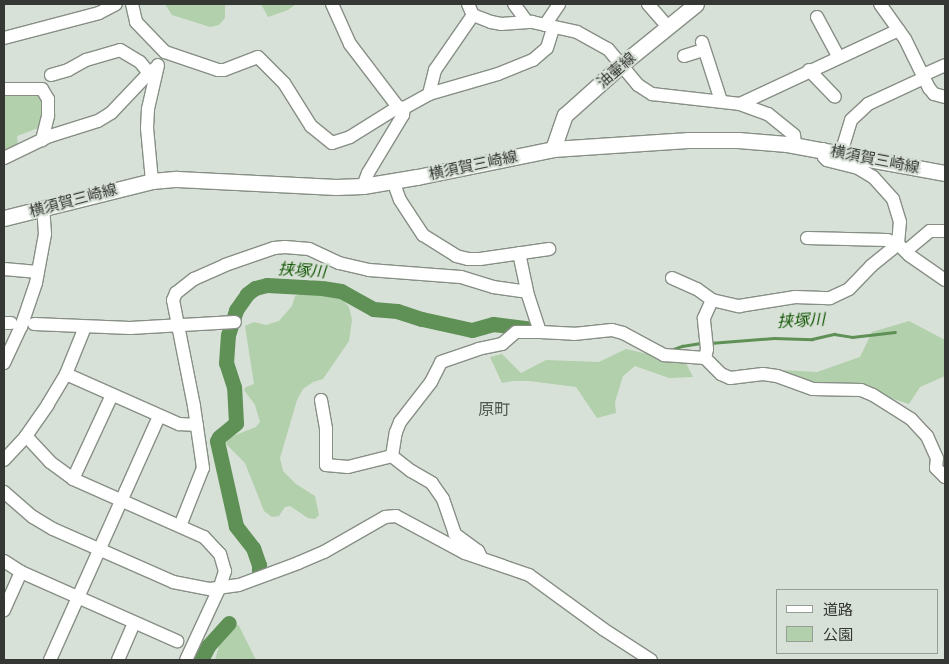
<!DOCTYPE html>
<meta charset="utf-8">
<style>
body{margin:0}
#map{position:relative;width:949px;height:664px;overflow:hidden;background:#d8e1d7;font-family:Merriweather,"Noto Sans JP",serif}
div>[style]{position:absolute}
.green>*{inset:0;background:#b1d0ab}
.stream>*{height:2.5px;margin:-1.25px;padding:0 1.25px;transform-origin:1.25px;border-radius:1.25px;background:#5f9056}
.river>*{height:15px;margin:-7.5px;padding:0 7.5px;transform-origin:7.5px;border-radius:7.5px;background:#5f9056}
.roads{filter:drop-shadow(1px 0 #878f85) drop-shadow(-1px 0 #878f85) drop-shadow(0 1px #878f85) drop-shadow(0 -1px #878f85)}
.minor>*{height:12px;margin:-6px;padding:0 6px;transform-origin:6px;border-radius:6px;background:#fff}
.major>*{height:15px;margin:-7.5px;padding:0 7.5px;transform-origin:7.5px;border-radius:7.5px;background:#fff}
span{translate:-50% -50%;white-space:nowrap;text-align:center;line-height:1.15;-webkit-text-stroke:4px #d8e1d7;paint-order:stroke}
.street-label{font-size:15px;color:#343733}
.water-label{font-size:16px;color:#0f5400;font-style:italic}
.neighbourhood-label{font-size:16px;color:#515950}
.frame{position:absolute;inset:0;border:5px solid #343733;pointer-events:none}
.legend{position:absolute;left:776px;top:589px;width:162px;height:65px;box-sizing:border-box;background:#d8e1d7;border:1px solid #969d95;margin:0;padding:6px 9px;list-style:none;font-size:15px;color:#343733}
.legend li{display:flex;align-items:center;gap:10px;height:25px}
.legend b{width:25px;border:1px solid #969d95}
</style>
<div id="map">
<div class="green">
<i style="clip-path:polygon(165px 4px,225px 4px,225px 18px,219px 25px,210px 27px,172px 15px)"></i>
<i style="clip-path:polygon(261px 4px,296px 4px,288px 10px,268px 17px)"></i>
<i style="clip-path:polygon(36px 82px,56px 115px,54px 122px,17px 136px,18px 147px,4px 156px,4px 89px)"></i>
<i style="clip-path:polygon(311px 291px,339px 296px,349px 307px,352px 320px,349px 341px,323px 379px,313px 382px,303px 389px,297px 400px,280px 458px,283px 471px,296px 484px,315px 496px,319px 515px,315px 519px,308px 518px,290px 506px,285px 507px,279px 516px,272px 517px,264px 511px,245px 463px,226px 444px,228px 438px,256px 427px,260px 422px,255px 405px,244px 390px,246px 387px,254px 384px,245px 326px,254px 322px,266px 325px,279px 321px,292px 306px,295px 296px)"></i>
<i style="clip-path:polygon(909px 321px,945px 340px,945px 376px,920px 387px,909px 404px,862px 389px,794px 381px,762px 369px,817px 372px,860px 357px,872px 332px)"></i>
<i style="clip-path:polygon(626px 349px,686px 363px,693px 377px,669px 378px,635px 366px,623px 376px,615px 402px,616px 413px,597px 418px,576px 387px,529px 381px,513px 381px,502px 383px,490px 357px,502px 354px,521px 373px,546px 360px,599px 362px)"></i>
<i style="clip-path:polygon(227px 619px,239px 626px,256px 660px,215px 660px)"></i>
</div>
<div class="stream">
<i style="left:710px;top:343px;width:64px;rotate:-4.5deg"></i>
<i style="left:774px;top:338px;width:38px;rotate:2deg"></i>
<i style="left:812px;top:339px;width:23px;rotate:-13deg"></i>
<i style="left:834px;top:334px;width:18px;rotate:9deg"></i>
<i style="left:852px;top:337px;width:43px;rotate:-6.6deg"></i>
<i style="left:671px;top:350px;width:12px;rotate:-20deg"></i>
<i style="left:682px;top:346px;width:20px;rotate:-9deg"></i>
</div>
<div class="river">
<i style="left:259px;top:572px;width:7px;rotate:-90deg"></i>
<i style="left:259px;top:565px;width:18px;rotate:-109deg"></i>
<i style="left:253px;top:548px;width:28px;rotate:-128deg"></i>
<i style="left:236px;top:526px;width:87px;rotate:-102.6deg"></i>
<i style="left:217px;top:441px;width:4px;rotate:-63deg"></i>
<i style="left:219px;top:437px;width:22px;rotate:-39deg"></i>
<i style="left:236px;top:423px;width:36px;rotate:-93deg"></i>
<i style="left:234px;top:387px;width:25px;rotate:-108deg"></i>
<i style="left:226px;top:363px;width:28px;rotate:-86deg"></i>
<i style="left:228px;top:335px;width:26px;rotate:-72deg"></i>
<i style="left:236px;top:310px;width:19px;rotate:-55deg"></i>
<i style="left:247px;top:294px;width:10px;rotate:-37deg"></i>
<i style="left:255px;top:288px;width:12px;rotate:-14deg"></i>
<i style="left:267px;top:285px;width:55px;rotate:3.1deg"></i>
<i style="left:322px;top:288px;width:19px;rotate:9deg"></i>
<i style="left:341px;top:291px;width:37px;rotate:29deg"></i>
<i style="left:373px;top:309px;width:24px;rotate:5deg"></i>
<i style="left:397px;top:311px;width:26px;rotate:18deg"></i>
<i style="left:422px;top:319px;width:51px;rotate:12.4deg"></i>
<i style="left:472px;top:330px;width:22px;rotate:-16deg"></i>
<i style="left:493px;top:324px;width:34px;rotate:7deg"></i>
<i style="left:201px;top:660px;width:16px;rotate:-63deg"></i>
<i style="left:208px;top:646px;width:31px;rotate:-48deg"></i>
</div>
<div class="roads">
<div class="minor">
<i style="left:132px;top:4px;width:18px;rotate:77deg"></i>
<i style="left:136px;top:22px;width:42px;rotate:46deg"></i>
<i style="left:165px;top:52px;width:56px;rotate:18.8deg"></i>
<i style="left:218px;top:70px;width:6px"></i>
<i style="left:224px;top:70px;width:36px;rotate:-21deg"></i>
<i style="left:258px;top:57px;width:37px;rotate:45deg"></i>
<i style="left:284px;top:83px;width:51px;rotate:57.9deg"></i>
<i style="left:311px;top:126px;width:27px;rotate:39deg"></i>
<i style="left:332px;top:143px;width:19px;rotate:-18deg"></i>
<i style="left:350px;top:137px;width:57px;rotate:-32deg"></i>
<i style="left:398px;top:107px;width:6px;rotate:9deg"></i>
<i style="left:332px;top:4px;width:44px;rotate:65.8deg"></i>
<i style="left:350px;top:44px;width:79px;rotate:52.7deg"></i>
<i style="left:468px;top:4px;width:12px;rotate:66deg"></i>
<i style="left:473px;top:15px;width:19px;rotate:21deg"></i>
<i style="left:491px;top:22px;width:10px;rotate:11deg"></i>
<i style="left:501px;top:24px;width:31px;rotate:-4deg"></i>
<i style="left:532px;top:22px;width:46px;rotate:12.5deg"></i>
<i style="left:577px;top:32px;width:35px;rotate:29deg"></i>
<i style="left:608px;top:49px;width:47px;rotate:50.2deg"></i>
<i style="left:638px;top:85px;width:17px;rotate:33deg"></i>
<i style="left:652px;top:94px;width:89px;rotate:6.5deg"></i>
<i style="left:740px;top:104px;width:30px;rotate:20deg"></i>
<i style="left:768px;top:114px;width:33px;rotate:39deg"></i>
<i style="left:794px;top:135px;width:10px;rotate:84deg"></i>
<i style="left:514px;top:4px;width:22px;rotate:54deg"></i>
<i style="left:648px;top:4px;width:30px;rotate:49deg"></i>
<i style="left:880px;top:4px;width:43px;rotate:54.5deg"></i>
<i style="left:905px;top:39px;width:55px;rotate:63.9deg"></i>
<i style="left:929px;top:88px;width:8px;rotate:50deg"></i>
<i style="left:934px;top:94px;width:11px;rotate:15deg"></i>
<i style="left:817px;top:17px;width:44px;rotate:61.7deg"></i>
<i style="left:545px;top:25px;width:25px;rotate:-56deg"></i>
<i style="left:4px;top:38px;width:98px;rotate:-14.7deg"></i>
<i style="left:99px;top:13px;width:19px;rotate:-28deg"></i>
<i style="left:702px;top:42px;width:62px;rotate:72.1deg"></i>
<i style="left:684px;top:56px;width:21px;rotate:-17deg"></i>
<i style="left:809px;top:70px;width:37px;rotate:46deg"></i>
<i style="left:51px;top:75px;width:18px;rotate:-16deg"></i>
<i style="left:68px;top:70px;width:21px;rotate:-29deg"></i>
<i style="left:86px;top:60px;width:35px;rotate:-16deg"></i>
<i style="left:120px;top:50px;width:23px;rotate:31deg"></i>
<i style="left:140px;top:62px;width:14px;rotate:51deg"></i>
<i style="left:923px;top:75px;width:24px;rotate:-24deg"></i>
<i style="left:4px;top:89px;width:38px"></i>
<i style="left:42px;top:89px;width:12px;rotate:59deg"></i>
<i style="left:48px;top:99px;width:17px;rotate:90deg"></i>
<i style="left:48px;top:116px;width:25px;rotate:104deg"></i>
<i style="left:429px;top:94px;width:25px;rotate:-76deg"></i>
<i style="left:435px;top:70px;width:67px;rotate:-55.4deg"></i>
<i style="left:740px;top:104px;width:175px;rotate:-25deg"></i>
<i style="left:841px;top:153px;width:34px;rotate:-73deg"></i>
<i style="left:851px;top:120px;width:23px;rotate:-43deg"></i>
<i style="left:868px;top:104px;width:62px;rotate:-24.9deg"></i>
<i style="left:4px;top:158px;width:51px;rotate:-25.6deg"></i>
<i style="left:50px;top:136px;width:50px;rotate:-17.4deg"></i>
<i style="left:98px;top:121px;width:15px;rotate:-32deg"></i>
<i style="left:111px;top:113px;width:55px;rotate:-46.5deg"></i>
<i style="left:149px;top:73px;width:10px;rotate:-37deg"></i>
<i style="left:152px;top:181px;width:53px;rotate:-95.4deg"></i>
<i style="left:147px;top:128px;width:19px;rotate:-87deg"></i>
<i style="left:148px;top:109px;width:45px;rotate:-77.2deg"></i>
<i style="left:393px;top:181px;width:20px;rotate:70deg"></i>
<i style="left:400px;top:200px;width:42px;rotate:56.7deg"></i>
<i style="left:423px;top:235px;width:39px;rotate:32deg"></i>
<i style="left:456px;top:256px;width:12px;rotate:14deg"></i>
<i style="left:468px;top:259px;width:12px"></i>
<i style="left:480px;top:259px;width:70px;rotate:-8.2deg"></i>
<i style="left:363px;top:186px;width:14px;rotate:-69deg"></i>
<i style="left:368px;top:173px;width:68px;rotate:-58.9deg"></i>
<i style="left:403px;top:115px;width:7px;rotate:-82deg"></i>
<i style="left:404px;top:108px;width:29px;rotate:-29deg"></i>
<i style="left:429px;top:94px;width:72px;rotate:-16.2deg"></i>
<i style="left:498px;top:74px;width:38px;rotate:-22deg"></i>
<i style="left:533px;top:60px;width:18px;rotate:-41deg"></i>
<i style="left:547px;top:48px;width:21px;rotate:-73deg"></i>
<i style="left:807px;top:238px;width:80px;rotate:1.4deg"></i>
<i style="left:887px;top:240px;width:12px;rotate:20deg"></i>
<i style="left:898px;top:244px;width:16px;rotate:45deg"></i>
<i style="left:909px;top:255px;width:44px;rotate:34.8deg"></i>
<i style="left:906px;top:251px;width:31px;rotate:-40deg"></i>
<i style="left:930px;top:231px;width:15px"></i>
<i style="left:519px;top:253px;width:40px;rotate:78deg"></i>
<i style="left:527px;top:292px;width:42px;rotate:72deg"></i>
<i style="left:540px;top:332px;width:34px;rotate:3deg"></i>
<i style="left:574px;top:334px;width:38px;rotate:-6deg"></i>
<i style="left:612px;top:330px;width:11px;rotate:15deg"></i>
<i style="left:623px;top:333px;width:47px;rotate:28.2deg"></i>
<i style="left:664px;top:355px;width:41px;rotate:4.2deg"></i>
<i style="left:705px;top:358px;width:23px;rotate:45deg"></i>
<i style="left:721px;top:374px;width:10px;rotate:24deg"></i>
<i style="left:730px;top:378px;width:33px;rotate:-7deg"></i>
<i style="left:763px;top:374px;width:14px;rotate:8deg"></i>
<i style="left:777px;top:376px;width:38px;rotate:20deg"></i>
<i style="left:813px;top:389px;width:48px;rotate:1.2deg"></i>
<i style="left:861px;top:390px;width:13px;rotate:23deg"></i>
<i style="left:873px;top:395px;width:45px;rotate:32.3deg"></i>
<i style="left:911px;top:419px;width:23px;rotate:47deg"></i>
<i style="left:927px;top:436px;width:24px;rotate:66deg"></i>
<i style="left:937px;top:458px;width:10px;rotate:96deg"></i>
<i style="left:936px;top:468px;width:13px;rotate:45deg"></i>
<i style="left:4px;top:269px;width:34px;rotate:5deg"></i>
<i style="left:672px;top:278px;width:27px;rotate:24deg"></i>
<i style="left:697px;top:289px;width:19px;rotate:36deg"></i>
<i style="left:712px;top:300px;width:28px;rotate:13deg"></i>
<i style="left:739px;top:306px;width:57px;rotate:-9.1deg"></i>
<i style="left:795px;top:297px;width:35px;rotate:2deg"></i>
<i style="left:830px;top:298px;width:21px;rotate:-25deg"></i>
<i style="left:849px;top:289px;width:32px;rotate:-46deg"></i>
<i style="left:871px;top:266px;width:35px;rotate:-39deg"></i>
<i style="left:898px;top:244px;width:22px;rotate:-85deg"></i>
<i style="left:900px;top:222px;width:24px;rotate:-107deg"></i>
<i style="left:893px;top:199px;width:30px;rotate:-132deg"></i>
<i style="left:873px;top:177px;width:17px;rotate:-149deg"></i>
<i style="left:858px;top:168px;width:32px;rotate:-166deg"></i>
<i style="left:827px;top:160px;width:4px;rotate:-135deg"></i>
<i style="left:824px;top:157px;width:8px;rotate:-97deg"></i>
<i style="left:4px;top:323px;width:7px"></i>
<i style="left:34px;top:324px;width:96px;rotate:2.4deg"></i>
<i style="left:130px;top:328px;width:105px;rotate:-3.3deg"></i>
<i style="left:705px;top:358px;width:9px;rotate:-77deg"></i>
<i style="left:707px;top:349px;width:31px;rotate:-96deg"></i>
<i style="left:704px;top:318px;width:20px;rotate:-66deg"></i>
<i style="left:4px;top:363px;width:40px;rotate:-65deg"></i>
<i style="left:21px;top:327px;width:46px;rotate:-71.2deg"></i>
<i style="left:36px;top:283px;width:50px;rotate:-79.6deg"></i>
<i style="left:45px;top:234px;width:26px;rotate:-94deg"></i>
<i style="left:66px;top:374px;width:124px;rotate:23.9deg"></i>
<i style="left:179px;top:424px;width:18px;rotate:3deg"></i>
<i style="left:321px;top:400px;width:29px;rotate:80deg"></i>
<i style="left:326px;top:429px;width:36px;rotate:90deg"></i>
<i style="left:326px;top:465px;width:22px;rotate:5deg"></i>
<i style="left:348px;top:467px;width:45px;rotate:-14deg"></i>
<i style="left:26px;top:436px;width:35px;rotate:47deg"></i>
<i style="left:50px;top:462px;width:29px;rotate:36deg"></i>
<i style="left:73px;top:479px;width:143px;rotate:23.9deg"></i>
<i style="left:204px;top:537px;width:23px;rotate:47deg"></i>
<i style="left:220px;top:554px;width:18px;rotate:74deg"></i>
<i style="left:225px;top:571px;width:19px;rotate:108deg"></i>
<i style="left:219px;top:589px;width:78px;rotate:114.9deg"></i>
<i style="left:4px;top:460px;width:33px;rotate:-47deg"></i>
<i style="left:26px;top:436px;width:39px;rotate:-55deg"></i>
<i style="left:48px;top:404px;width:35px;rotate:-59deg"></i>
<i style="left:66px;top:374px;width:51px;rotate:-68deg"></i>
<i style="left:73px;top:479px;width:93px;rotate:-65.1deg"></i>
<i style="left:4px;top:492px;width:38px;rotate:41deg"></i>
<i style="left:33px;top:517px;width:23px;rotate:31deg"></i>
<i style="left:53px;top:529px;width:131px;rotate:23.8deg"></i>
<i style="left:173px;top:582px;width:38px;rotate:11deg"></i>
<i style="left:210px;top:589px;width:29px;rotate:-8deg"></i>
<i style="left:239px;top:585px;width:63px;rotate:-20.4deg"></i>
<i style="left:298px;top:563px;width:28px;rotate:-23deg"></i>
<i style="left:324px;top:552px;width:70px;rotate:-29.8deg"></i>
<i style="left:385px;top:517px;width:11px;rotate:-5deg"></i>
<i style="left:396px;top:516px;width:78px;rotate:28.2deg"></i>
<i style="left:465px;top:553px;width:68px;rotate:19deg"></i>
<i style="left:529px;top:575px;width:92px;rotate:36.1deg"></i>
<i style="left:603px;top:629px;width:57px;rotate:32.9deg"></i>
<i style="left:180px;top:526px;width:62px;rotate:-68.4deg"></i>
<i style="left:203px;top:468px;width:63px;rotate:-98.3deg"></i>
<i style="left:194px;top:406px;width:108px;rotate:-101.2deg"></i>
<i style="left:173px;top:300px;width:8px;rotate:-67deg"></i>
<i style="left:176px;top:293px;width:23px;rotate:-38deg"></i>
<i style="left:194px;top:279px;width:34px;rotate:-24deg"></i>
<i style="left:225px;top:265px;width:52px;rotate:-19.1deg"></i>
<i style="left:274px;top:248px;width:11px;rotate:-5deg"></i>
<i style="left:285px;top:247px;width:24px;rotate:5deg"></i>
<i style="left:309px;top:249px;width:33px;rotate:25deg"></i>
<i style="left:339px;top:263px;width:31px;rotate:13deg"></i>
<i style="left:369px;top:270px;width:92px;rotate:4.4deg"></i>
<i style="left:461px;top:277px;width:34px;rotate:17deg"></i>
<i style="left:493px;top:287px;width:34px;rotate:8deg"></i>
<i style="left:481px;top:557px;width:7px;rotate:-117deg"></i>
<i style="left:478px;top:551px;width:29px;rotate:-144deg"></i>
<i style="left:455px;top:534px;width:37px;rotate:-109deg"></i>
<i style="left:443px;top:499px;width:19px;rotate:-125deg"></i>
<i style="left:432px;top:483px;width:24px;rotate:-150deg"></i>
<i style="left:411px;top:471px;width:24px;rotate:-142deg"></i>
<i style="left:392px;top:456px;width:24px;rotate:-81deg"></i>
<i style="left:396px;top:432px;width:11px;rotate:-68deg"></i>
<i style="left:400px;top:422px;width:51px;rotate:-52.2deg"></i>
<i style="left:431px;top:382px;width:22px;rotate:-63deg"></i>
<i style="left:441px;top:362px;width:39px;rotate:-19deg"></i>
<i style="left:478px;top:349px;width:25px;rotate:-12deg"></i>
<i style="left:502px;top:344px;width:18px;rotate:-41deg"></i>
<i style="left:516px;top:332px;width:24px"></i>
<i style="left:4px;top:561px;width:20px;rotate:33deg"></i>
<i style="left:21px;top:572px;width:42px;rotate:114.1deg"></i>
<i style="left:21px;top:572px;width:171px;rotate:23.9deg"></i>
<i style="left:50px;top:660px;width:267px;rotate:-65.9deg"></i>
<i style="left:118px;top:660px;width:40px;rotate:-66.6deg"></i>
</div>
<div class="major">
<i style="left:553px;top:149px;width:36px;rotate:-71deg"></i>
<i style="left:565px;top:115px;width:76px;rotate:-41.8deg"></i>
<i style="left:622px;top:64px;width:95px;rotate:-39deg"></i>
<i style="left:4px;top:218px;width:153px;rotate:-14deg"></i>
<i style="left:152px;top:181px;width:25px;rotate:-5deg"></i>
<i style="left:177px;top:179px;width:159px;rotate:2.9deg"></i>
<i style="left:336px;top:187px;width:27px;rotate:-2deg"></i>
<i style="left:363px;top:186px;width:55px;rotate:-9.5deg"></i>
<i style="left:417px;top:177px;width:139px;rotate:-11.6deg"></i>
<i style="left:553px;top:149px;width:134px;rotate:-3.8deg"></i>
<i style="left:687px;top:140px;width:51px"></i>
<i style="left:738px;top:140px;width:49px;rotate:4.7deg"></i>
<i style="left:787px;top:144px;width:161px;rotate:10.4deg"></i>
</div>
</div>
<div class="street-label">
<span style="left:616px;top:70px;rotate:-41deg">油壷線</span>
<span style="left:875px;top:159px;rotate:11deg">横須賀三崎線</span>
<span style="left:473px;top:165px;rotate:-12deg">横須賀三崎線</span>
<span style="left:73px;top:200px;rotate:-15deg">横須賀三崎線</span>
</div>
<div class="water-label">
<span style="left:302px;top:270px;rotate:4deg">挟塚川</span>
<span style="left:801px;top:320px;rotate:-3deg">挟塚川</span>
</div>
<div class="neighbourhood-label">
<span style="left:494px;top:409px">原町</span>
</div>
<div class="frame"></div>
<ul class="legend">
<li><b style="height:6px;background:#fff"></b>道路</li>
<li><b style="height:14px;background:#b1d0ab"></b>公園</li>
</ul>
</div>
